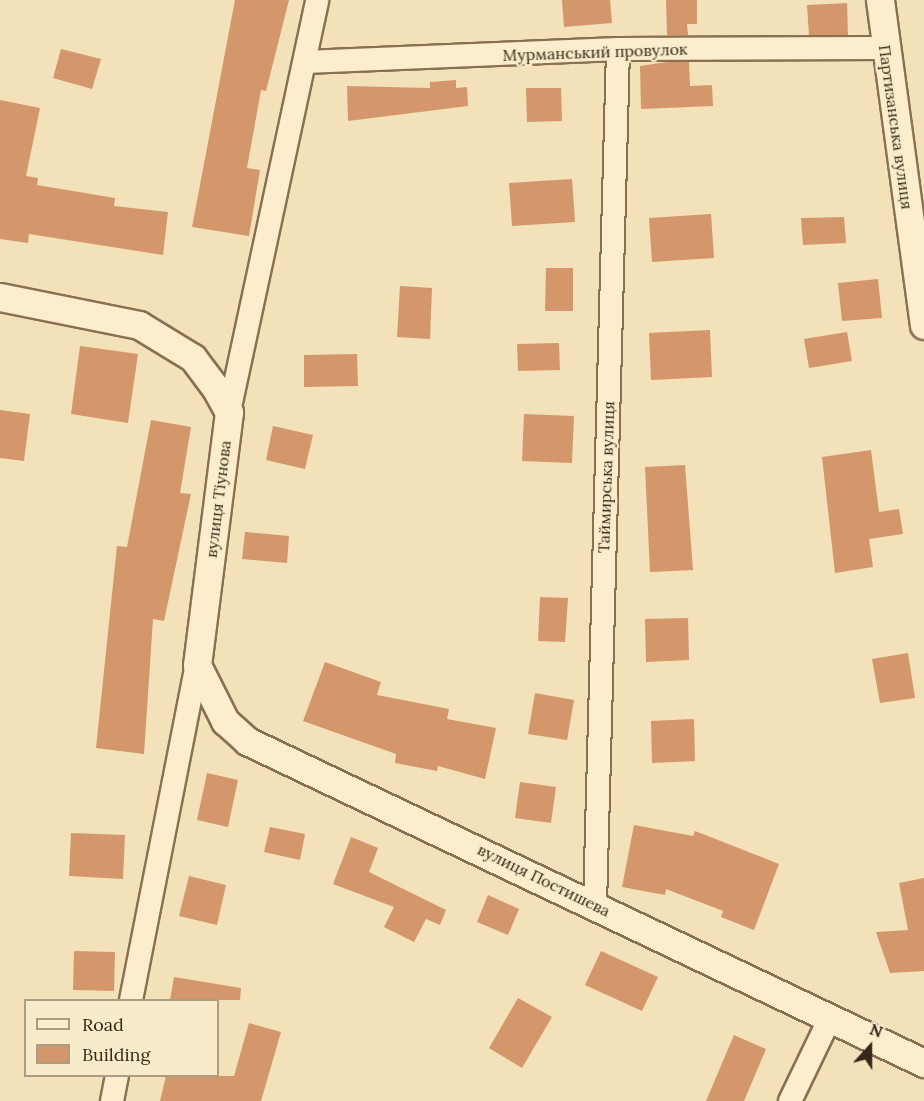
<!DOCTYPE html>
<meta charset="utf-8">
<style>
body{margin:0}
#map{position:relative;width:924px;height:1101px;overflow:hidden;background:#f2e1b9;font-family:Lora,serif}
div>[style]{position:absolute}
.building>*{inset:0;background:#d4976b}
.roads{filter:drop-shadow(2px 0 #897052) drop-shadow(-2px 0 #897052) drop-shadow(0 2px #897052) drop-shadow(0 -2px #897052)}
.minor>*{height:22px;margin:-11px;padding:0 11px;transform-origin:11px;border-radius:11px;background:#fceecc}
.tertiary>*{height:27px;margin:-13.5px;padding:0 13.5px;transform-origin:13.5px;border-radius:13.5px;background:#fceecc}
span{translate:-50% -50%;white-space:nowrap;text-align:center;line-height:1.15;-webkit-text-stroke:4.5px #f8ebc9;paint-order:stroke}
.street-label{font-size:16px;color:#362719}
.legend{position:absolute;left:24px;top:999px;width:195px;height:78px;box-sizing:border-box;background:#f8ebc9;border:2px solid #aa9d83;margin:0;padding:8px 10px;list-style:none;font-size:18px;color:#362719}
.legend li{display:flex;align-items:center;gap:12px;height:30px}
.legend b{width:30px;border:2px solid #aa9d83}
.north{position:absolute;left:840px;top:1017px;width:60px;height:60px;-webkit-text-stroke:4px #f8ebc9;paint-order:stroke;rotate:21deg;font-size:16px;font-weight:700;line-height:24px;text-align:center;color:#362719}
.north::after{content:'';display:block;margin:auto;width:21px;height:27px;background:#362719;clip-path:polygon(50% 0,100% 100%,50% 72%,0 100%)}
</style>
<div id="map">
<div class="building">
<i style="clip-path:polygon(235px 0,289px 0,266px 91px,261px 90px,247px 168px,260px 170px,249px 236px,192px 227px)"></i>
<i style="clip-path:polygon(562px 0,610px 0,612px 23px,564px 27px)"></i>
<i style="clip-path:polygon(666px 0,697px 0,697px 24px,687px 24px,688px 35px,667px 35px)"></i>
<i style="clip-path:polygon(847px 3px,848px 35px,809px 35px,807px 5px)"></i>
<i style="clip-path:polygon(61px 49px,101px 59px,92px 89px,53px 78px)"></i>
<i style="clip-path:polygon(667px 62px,689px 62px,690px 86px,712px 85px,713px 106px,641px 109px,640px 66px)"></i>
<i style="clip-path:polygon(456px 80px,456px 88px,467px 87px,468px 106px,348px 121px,347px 86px,430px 88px,430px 82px)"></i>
<i style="clip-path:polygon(526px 88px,561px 88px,562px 121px,527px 122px)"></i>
<i style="clip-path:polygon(0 100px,40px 108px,26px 176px,38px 178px,37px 185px,115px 198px,114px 206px,168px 212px,163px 255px,29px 234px,28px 243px,0 239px)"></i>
<i style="clip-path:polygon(572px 179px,575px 222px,512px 226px,509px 183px)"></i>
<i style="clip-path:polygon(711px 214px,714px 258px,652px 262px,649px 218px)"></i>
<i style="clip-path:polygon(844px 217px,846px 243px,803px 245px,801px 218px)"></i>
<i style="clip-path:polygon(546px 268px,573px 268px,573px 311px,545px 311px)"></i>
<i style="clip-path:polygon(878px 279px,882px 318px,842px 321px,838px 283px)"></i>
<i style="clip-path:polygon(400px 286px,432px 288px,430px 339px,397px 337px)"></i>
<i style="clip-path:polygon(710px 330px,712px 377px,651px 380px,649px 333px)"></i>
<i style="clip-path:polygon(847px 332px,852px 361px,809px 368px,804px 339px)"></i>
<i style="clip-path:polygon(559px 343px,560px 370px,518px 371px,517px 344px)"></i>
<i style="clip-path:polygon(80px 346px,138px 354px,128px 423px,71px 414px)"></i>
<i style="clip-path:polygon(357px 354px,358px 386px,304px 387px,304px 355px)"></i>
<i style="clip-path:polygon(0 410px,30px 414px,24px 461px,0 458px)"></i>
<i style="clip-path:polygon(524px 414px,574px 416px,572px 463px,522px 461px)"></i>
<i style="clip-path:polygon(151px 420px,191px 427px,180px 493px,191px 494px,164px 621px,153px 619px,144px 754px,96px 748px,117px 546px,127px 547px)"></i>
<i style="clip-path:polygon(273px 426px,313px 435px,305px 469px,266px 460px)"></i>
<i style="clip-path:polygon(871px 450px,879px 512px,899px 509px,903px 534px,869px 539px,873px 567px,835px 573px,822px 457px)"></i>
<i style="clip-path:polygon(685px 465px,693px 570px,650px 572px,645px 467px)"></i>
<i style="clip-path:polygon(245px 532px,289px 536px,287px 563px,242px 559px)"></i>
<i style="clip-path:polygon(540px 597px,568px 598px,565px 642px,538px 641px)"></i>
<i style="clip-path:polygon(688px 618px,689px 660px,646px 662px,645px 619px)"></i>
<i style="clip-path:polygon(908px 653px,915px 698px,880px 703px,872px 659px)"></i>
<i style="clip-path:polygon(325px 662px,381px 682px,377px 695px,449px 709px,447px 719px,496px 728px,485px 779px,438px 766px,437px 771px,395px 763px,396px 754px,303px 721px)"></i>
<i style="clip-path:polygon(535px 693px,574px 700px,567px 740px,528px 734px)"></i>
<i style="clip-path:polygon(694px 719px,695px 761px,652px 763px,651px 721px)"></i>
<i style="clip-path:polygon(207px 773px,238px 780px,228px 827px,197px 820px)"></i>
<i style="clip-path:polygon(520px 782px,556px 787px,551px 823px,515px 818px)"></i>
<i style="clip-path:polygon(634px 825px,693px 836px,695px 831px,779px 864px,754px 930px,721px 917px,723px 911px,666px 889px,665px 895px,622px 887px)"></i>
<i style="clip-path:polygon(270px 827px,305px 834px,300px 860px,264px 852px)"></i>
<i style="clip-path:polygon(71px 833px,125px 835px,123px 879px,69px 876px)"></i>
<i style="clip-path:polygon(351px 837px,378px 848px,369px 872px,446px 910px,440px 925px,426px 919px,414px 942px,384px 927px,394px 907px,333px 884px)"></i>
<i style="clip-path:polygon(189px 876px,226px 885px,217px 925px,179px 916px)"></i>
<i style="clip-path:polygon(924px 878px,924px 971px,890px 973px,876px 932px,908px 930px,899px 883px)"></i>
<i style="clip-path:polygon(488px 895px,519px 909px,508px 935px,477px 922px)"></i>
<i style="clip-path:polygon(74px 951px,115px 952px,114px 991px,73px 990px)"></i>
<i style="clip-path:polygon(601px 951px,658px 977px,642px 1011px,585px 985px)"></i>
<i style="clip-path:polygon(174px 977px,241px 988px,240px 1000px,170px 1000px)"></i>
<i style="clip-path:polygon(518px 998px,552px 1017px,522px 1068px,489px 1048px)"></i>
<i style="clip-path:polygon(249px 1023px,281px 1032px,261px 1101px,160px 1101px,166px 1076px,234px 1076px)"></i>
<i style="clip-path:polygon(734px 1035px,766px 1049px,744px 1101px,706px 1101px)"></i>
</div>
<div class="roads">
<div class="minor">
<i style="left:305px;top:62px;width:313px;rotate:-2.4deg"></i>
<i style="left:618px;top:49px;width:267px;rotate:-0.2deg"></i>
<i style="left:229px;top:412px;width:421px;rotate:-77.9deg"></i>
<i style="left:595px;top:905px;width:856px;rotate:-88.46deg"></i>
<i style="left:131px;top:1000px;width:341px;rotate:-78.9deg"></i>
<i style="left:112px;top:1101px;width:25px;rotate:-79deg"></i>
<i style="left:790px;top:1101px;width:92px;rotate:-64.3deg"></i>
</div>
<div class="tertiary">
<i style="left:880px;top:0;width:328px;rotate:82.3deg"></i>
<i style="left:0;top:297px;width:142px;rotate:11.4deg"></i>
<i style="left:139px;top:325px;width:63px;rotate:31.4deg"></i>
<i style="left:193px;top:358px;width:36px;rotate:53deg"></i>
<i style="left:215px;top:387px;width:29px;rotate:61deg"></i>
<i style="left:229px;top:412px;width:255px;rotate:97.2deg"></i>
<i style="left:197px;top:665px;width:63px;rotate:63.4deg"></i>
<i style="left:225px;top:721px;width:30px;rotate:42deg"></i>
<i style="left:247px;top:741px;width:750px;rotate:25.44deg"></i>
</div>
</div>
<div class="street-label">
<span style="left:595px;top:52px;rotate:-2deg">Мурманський провулок</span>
<span style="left:896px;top:127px;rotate:82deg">Партизанська вулиця</span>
<span style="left:606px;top:477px;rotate:-88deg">Таймирська вулиця</span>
<span style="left:218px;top:499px;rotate:-83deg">вулиця Тіунова</span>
<span style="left:544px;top:880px;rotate:26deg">вулиця Постишева</span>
</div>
<ul class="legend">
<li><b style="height:8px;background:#fceecc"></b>Road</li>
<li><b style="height:16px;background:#d4976b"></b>Building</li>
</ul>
<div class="north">N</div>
</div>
